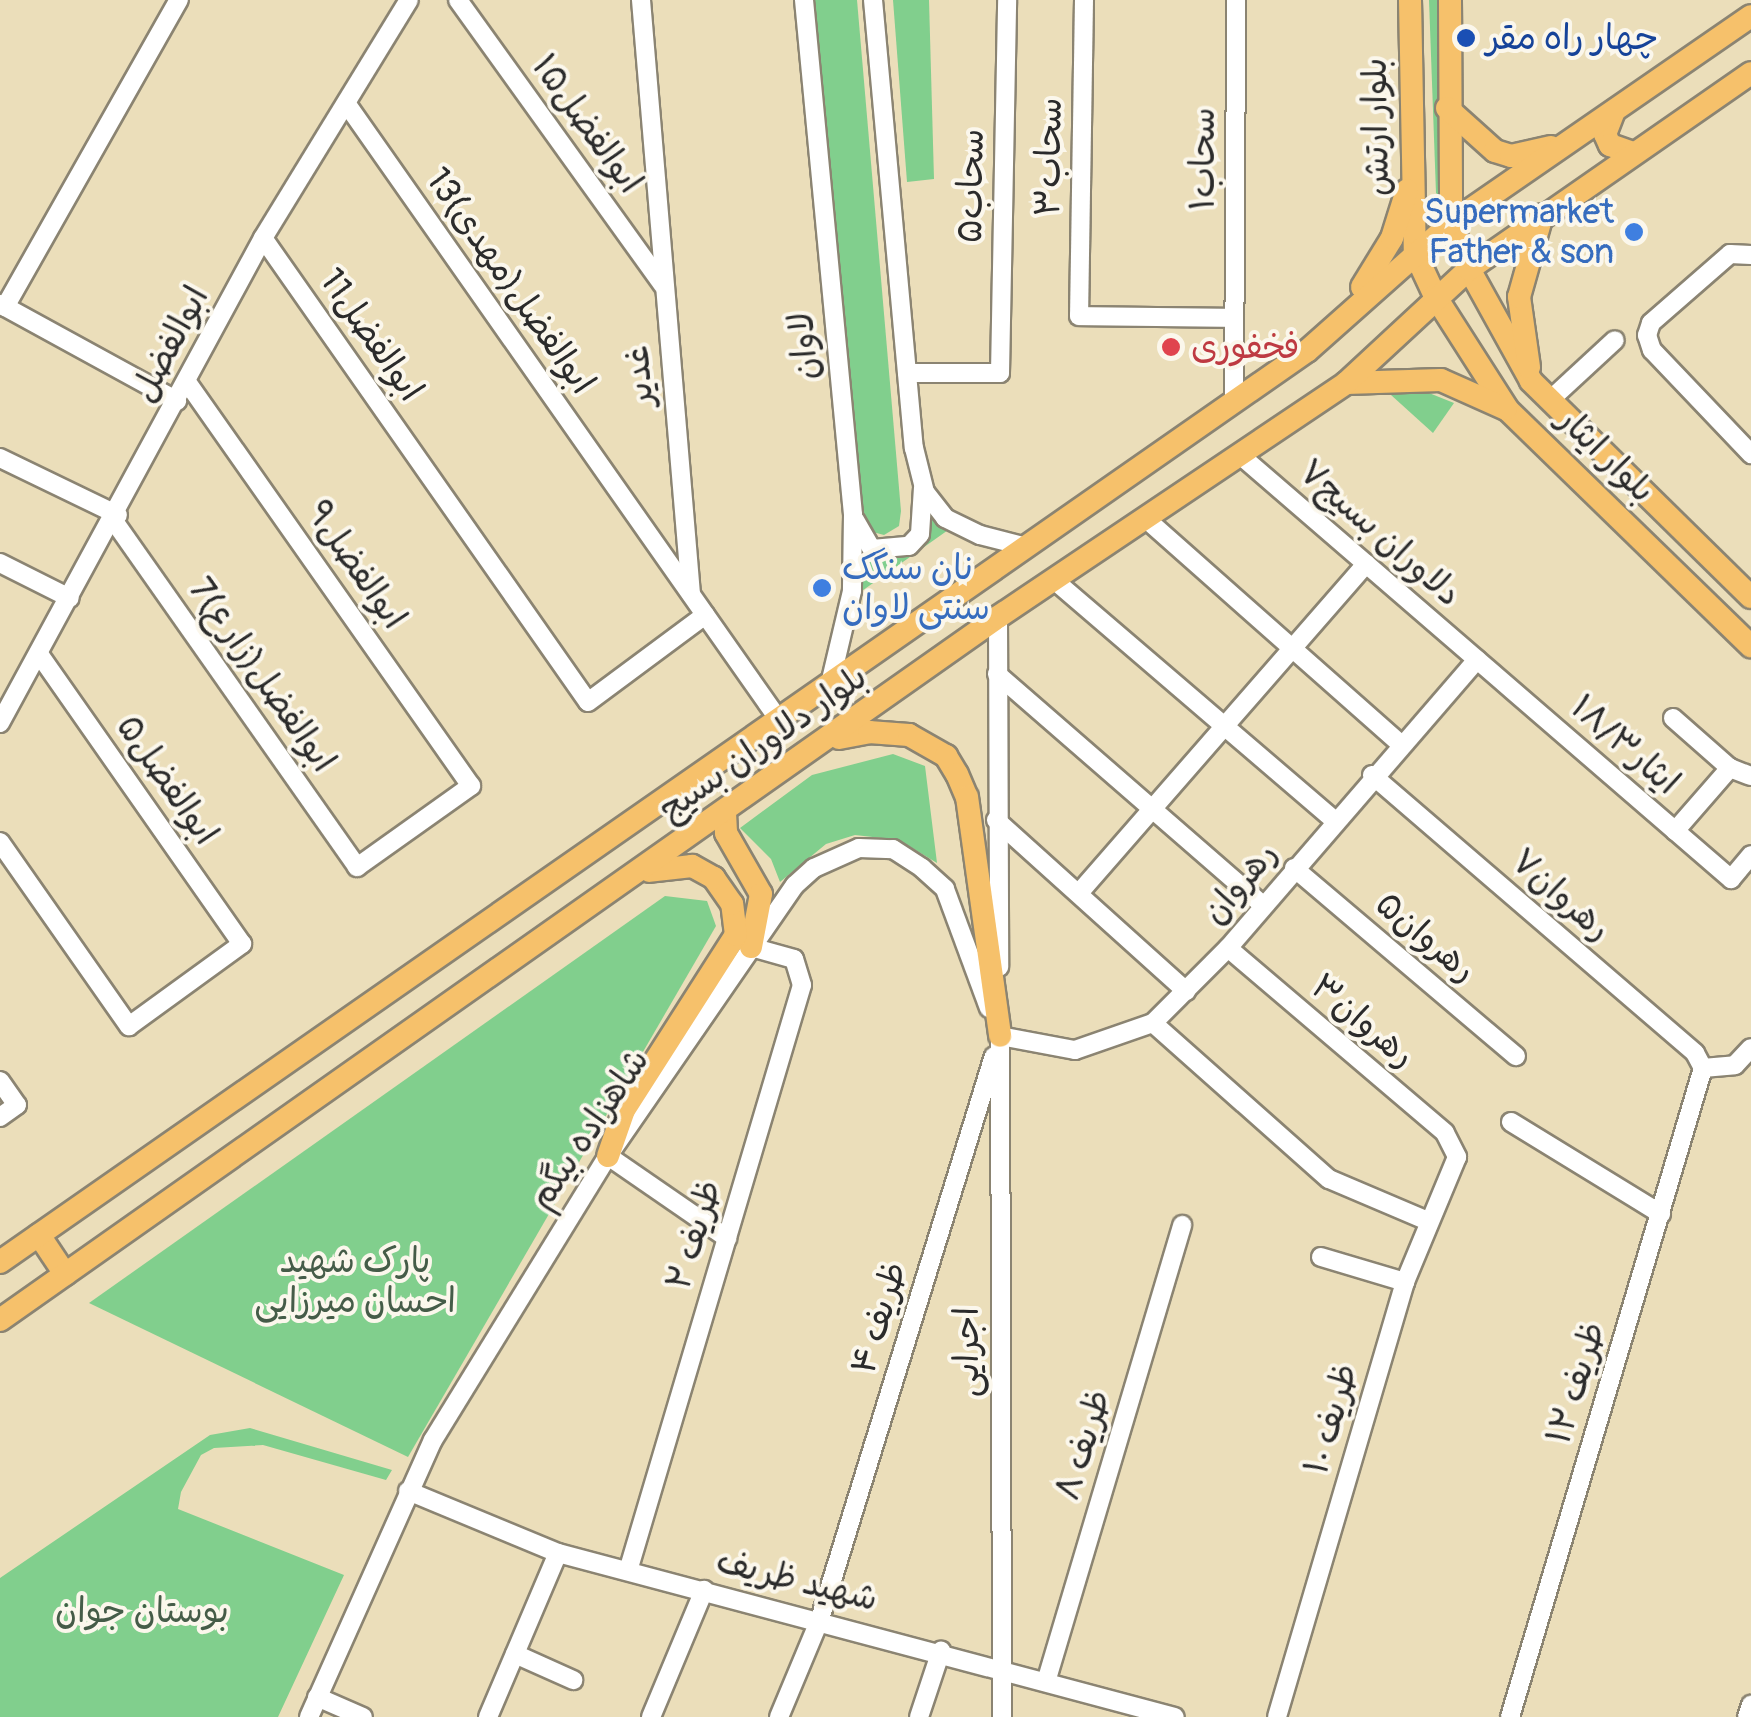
<!DOCTYPE html>
<meta charset="utf-8">
<style>
body{margin:0}
#map{position:relative;width:1751px;height:1717px;overflow:hidden;background:#ebdeba;font-family:Pangolin,"Playpen Sans Arabic",sans-serif}
div>[style]{position:absolute}
.green>*{inset:0;background:#81cf8d}
.roads{filter:drop-shadow(2px 0 #8b8472) drop-shadow(-2px 0 #8b8472) drop-shadow(0 2px #8b8472) drop-shadow(0 -2px #8b8472)}
.minor>*{height:18px;margin:-9px;padding:0 9px;transform-origin:9px;border-radius:9px;background:#fff}
.major>*{height:22px;margin:-11px;padding:0 11px;transform-origin:11px;border-radius:11px;background:#f6c16b}
.dots>*{width:28px;height:28px;translate:-50% -50%;box-sizing:border-box;border:5px solid #fbf7ec;border-radius:50%}
span{translate:-50% -50%;white-space:nowrap;text-align:center;line-height:1.15;-webkit-text-stroke:8px #fbf7ec;paint-order:stroke}
.transit-label{font-size:35px;color:#164399}
.left{translate:0 -50%;text-align:left}
.street-label{font-size:35px;color:#2b2b2b}
.shop-label{font-size:35px;color:#366cbe}
.right{translate:-100% -50%;text-align:right}
.health-label{font-size:35px;color:#be3a42}
.park-label{font-size:35px;color:#455c48}
</style>
<div id="map">
<div class="green">
<i style="clip-path:polygon(811px 0,857px 0,901px 511px,899px 526px,884px 535px,869px 531px,862px 513px)"></i>
<i style="clip-path:polygon(893px 0,929px 0,934px 179px,907px 182px)"></i>
<i style="clip-path:polygon(1429px 0,1443px 0,1441px 198px,1436px 193px)"></i>
<i style="clip-path:polygon(1394px 389px,1424px 391px,1454px 403px,1433px 433px,1391px 395px)"></i>
<i style="clip-path:polygon(927px 513px,951px 528px,859px 593px,861px 555px,886px 561px,903px 555px)"></i>
<i style="clip-path:polygon(893px 754px,925px 766px,937px 863px,899px 840px,855px 835px,826px 844px,780px 882px,771px 859px,740px 828px,812px 775px)"></i>
<i style="clip-path:polygon(665px 896px,707px 901px,716px 926px,408px 1457px,89px 1303px)"></i>
<i style="clip-path:polygon(250px 1428px,392px 1470px,386px 1480px,263px 1445px,214px 1448px,201px 1455px,181px 1492px,178px 1509px,344px 1575px,278px 1717px,0 1717px,0 1578px,210px 1435px)"></i>
</div>
<div class="roads">
<div class="minor">
<i style="left:458px;top:0;width:351px;rotate:54.3deg"></i>
<i style="left:641px;top:0;width:596px;rotate:85.19deg"></i>
<i style="left:804px;top:0;width:517px;rotate:84.56deg"></i>
<i style="left:853px;top:515px;width:76px;rotate:90.8deg"></i>
<i style="left:852px;top:591px;width:96px;rotate:103.3deg"></i>
<i style="left:873px;top:0;width:450px;rotate:84.8deg"></i>
<i style="left:914px;top:448px;width:45px;rotate:76deg"></i>
<i style="left:925px;top:492px;width:33px;rotate:52deg"></i>
<i style="left:945px;top:518px;width:39px;rotate:26deg"></i>
<i style="left:980px;top:535px;width:49px;rotate:14.3deg"></i>
<i style="left:1084px;top:0;width:316px;rotate:90.9deg"></i>
<i style="left:1079px;top:316px;width:155px;rotate:0.7deg"></i>
<i style="left:346px;top:103px;width:754px;rotate:54.94deg"></i>
<i style="left:263px;top:238px;width:566px;rotate:54.99deg"></i>
<i style="left:588px;top:702px;width:146px;rotate:-36.6deg"></i>
<i style="left:1751px;top:255px;width:21px;rotate:-177deg"></i>
<i style="left:1730px;top:254px;width:105px;rotate:138.9deg"></i>
<i style="left:1651px;top:323px;width:13px;rotate:108deg"></i>
<i style="left:1647px;top:335px;width:16px;rotate:72deg"></i>
<i style="left:1652px;top:350px;width:144px;rotate:46.4deg"></i>
<i style="left:0;top:304px;width:202px;rotate:28.7deg"></i>
<i style="left:5px;top:307px;width:353px;rotate:-60.5deg"></i>
<i style="left:907px;top:373px;width:93px"></i>
<i style="left:1000px;top:373px;width:373px;rotate:-88.9deg"></i>
<i style="left:1550px;top:400px;width:88px;rotate:-42.7deg"></i>
<i style="left:1234px;top:402px;width:402px;rotate:-89.7deg"></i>
<i style="left:1240px;top:455px;width:649px;rotate:40.81deg"></i>
<i style="left:1731px;top:879px;width:31px;rotate:-50deg"></i>
<i style="left:0;top:458px;width:131px;rotate:25.8deg"></i>
<i style="left:1145px;top:518px;width:343px;rotate:41.5deg"></i>
<i style="left:855px;top:520px;width:34px;rotate:60deg"></i>
<i style="left:872px;top:549px;width:37px;rotate:-5deg"></i>
<i style="left:909px;top:546px;width:16px;rotate:-47deg"></i>
<i style="left:920px;top:534px;width:46px;rotate:-86.3deg"></i>
<i style="left:114px;top:521px;width:423px;rotate:54.9deg"></i>
<i style="left:357px;top:867px;width:140px;rotate:-35.4deg"></i>
<i style="left:471px;top:786px;width:494px;rotate:-125.1deg"></i>
<i style="left:0;top:563px;width:78px;rotate:26.6deg"></i>
<i style="left:1054px;top:580px;width:369px;rotate:40.6deg"></i>
<i style="left:998px;top:617px;width:350px;rotate:89.8deg"></i>
<i style="left:997px;top:674px;width:352px;rotate:41deg"></i>
<i style="left:1673px;top:718px;width:76px;rotate:41.3deg"></i>
<i style="left:1730px;top:768px;width:22px;rotate:21deg"></i>
<i style="left:0;top:723px;width:552px;rotate:-61.53deg"></i>
<i style="left:263px;top:238px;width:279px;rotate:-58.5deg"></i>
<i style="left:1372px;top:775px;width:426px;rotate:40.7deg"></i>
<i style="left:1695px;top:1053px;width:17px;rotate:62deg"></i>
<i style="left:996px;top:820px;width:256px;rotate:42deg"></i>
<i style="left:1675px;top:831px;width:84px;rotate:-48.9deg"></i>
<i style="left:0;top:842px;width:225px;rotate:55deg"></i>
<i style="left:129px;top:1026px;width:140px;rotate:-36deg"></i>
<i style="left:242px;top:944px;width:355px;rotate:-125deg"></i>
<i style="left:1294px;top:868px;width:291px;rotate:40.3deg"></i>
<i style="left:1079px;top:893px;width:437px;rotate:-48.9deg"></i>
<i style="left:1228px;top:948px;width:285px;rotate:40.4deg"></i>
<i style="left:1445px;top:1133px;width:27px;rotate:63deg"></i>
<i style="left:1457px;top:1157px;width:135px;rotate:112.6deg"></i>
<i style="left:1405px;top:1282px;width:453px;rotate:106.4deg"></i>
<i style="left:1000px;top:1023px;width:694px;rotate:89.83deg"></i>
<i style="left:1153px;top:1023px;width:235px;rotate:41.6deg"></i>
<i style="left:1329px;top:1179px;width:108px;rotate:23deg"></i>
<i style="left:1000px;top:1036px;width:76px;rotate:10.6deg"></i>
<i style="left:1075px;top:1050px;width:83px;rotate:-19.1deg"></i>
<i style="left:1153px;top:1023px;width:106px;rotate:-45deg"></i>
<i style="left:1228px;top:948px;width:381px;rotate:-49.2deg"></i>
<i style="left:1703px;top:1068px;width:32px;rotate:-5deg"></i>
<i style="left:1735px;top:1065px;width:23px;rotate:-47deg"></i>
<i style="left:0;top:1081px;width:29px;rotate:55deg"></i>
<i style="left:17px;top:1105px;width:21px;rotate:145deg"></i>
<i style="left:1511px;top:1122px;width:176px;rotate:31.5deg"></i>
<i style="left:608px;top:1156px;width:145px;rotate:34.6deg"></i>
<i style="left:1321px;top:1257px;width:88px;rotate:16.6deg"></i>
<i style="left:408px;top:1491px;width:162px;rotate:22.5deg"></i>
<i style="left:558px;top:1553px;width:638px;rotate:14.89deg"></i>
<i style="left:628px;top:1571px;width:611px;rotate:-73.46deg"></i>
<i style="left:802px;top:985px;width:27px;rotate:-107deg"></i>
<i style="left:794px;top:959px;width:45px;rotate:-164.4deg"></i>
<i style="left:515px;top:1654px;width:64px;rotate:24.1deg"></i>
<i style="left:1046px;top:1682px;width:477px;rotate:-73.4deg"></i>
<i style="left:317px;top:1697px;width:50px;rotate:23.5deg"></i>
<i style="left:309px;top:1717px;width:303px;rotate:-65.9deg"></i>
<i style="left:433px;top:1440px;width:334px;rotate:-58.4deg"></i>
<i style="left:608px;top:1156px;width:329px;rotate:-55.4deg"></i>
<i style="left:795px;top:885px;width:25px;rotate:-42deg"></i>
<i style="left:814px;top:868px;width:49px;rotate:-24deg"></i>
<i style="left:859px;top:848px;width:34px;rotate:2deg"></i>
<i style="left:893px;top:849px;width:35px;rotate:33deg"></i>
<i style="left:922px;top:868px;width:31px;rotate:42deg"></i>
<i style="left:945px;top:889px;width:127px;rotate:69.7deg"></i>
<i style="left:488px;top:1717px;width:178px;rotate:-66.9deg"></i>
<i style="left:651px;top:1717px;width:138px;rotate:-67.3deg"></i>
<i style="left:779px;top:1717px;width:106px;rotate:-67.3deg"></i>
<i style="left:820px;top:1619px;width:589px;rotate:-72.83deg"></i>
<i style="left:919px;top:1717px;width:70px;rotate:-71.6deg"></i>
<i style="left:1510px;top:1717px;width:677px;rotate:-73.44deg"></i>
<i style="left:1747px;top:1717px;width:13px;rotate:-72deg"></i>
</div>
<div class="major">
<i style="left:1410px;top:0;width:253px;rotate:88.9deg"></i>
<i style="left:1415px;top:253px;width:47px;rotate:65.1deg"></i>
<i style="left:1435px;top:296px;width:135px;rotate:57.4deg"></i>
<i style="left:1508px;top:410px;width:339px;rotate:44.2deg"></i>
<i style="left:1450px;top:0;width:223px;rotate:89.7deg"></i>
<i style="left:1451px;top:223px;width:49px;rotate:68.6deg"></i>
<i style="left:1469px;top:269px;width:128px;rotate:61deg"></i>
<i style="left:1531px;top:381px;width:308px;rotate:44.5deg"></i>
<i style="left:1447px;top:108px;width:64px;rotate:41.9deg"></i>
<i style="left:1495px;top:151px;width:17px;rotate:17deg"></i>
<i style="left:1511px;top:156px;width:41px;rotate:-12.7deg"></i>
<i style="left:1614px;top:111px;width:25px;rotate:111deg"></i>
<i style="left:1605px;top:134px;width:12px;rotate:66deg"></i>
<i style="left:1610px;top:145px;width:24px;rotate:19deg"></i>
<i style="left:1362px;top:287px;width:57px;rotate:-58.5deg"></i>
<i style="left:1392px;top:238px;width:50px;rotate:-72.6deg"></i>
<i style="left:1529px;top:367px;width:71px;rotate:-98.1deg"></i>
<i style="left:1519px;top:297px;width:85px;rotate:-74.3deg"></i>
<i style="left:1346px;top:383px;width:95px;rotate:-1.8deg"></i>
<i style="left:1441px;top:380px;width:71px;rotate:24deg"></i>
<i style="left:839px;top:738px;width:31px;rotate:-11deg"></i>
<i style="left:869px;top:732px;width:40px;rotate:4.3deg"></i>
<i style="left:909px;top:735px;width:43px;rotate:29.6deg"></i>
<i style="left:946px;top:756px;width:21px;rotate:59deg"></i>
<i style="left:957px;top:774px;width:25px;rotate:67deg"></i>
<i style="left:967px;top:797px;width:241px;rotate:82.1deg"></i>
<i style="left:725px;top:813px;width:20px;rotate:87deg"></i>
<i style="left:726px;top:833px;width:70px;rotate:60.2deg"></i>
<i style="left:761px;top:894px;width:54px;rotate:100.7deg"></i>
<i style="left:608px;top:1156px;width:49px;rotate:-70.8deg"></i>
<i style="left:624px;top:1110px;width:208px;rotate:-57.4deg"></i>
<i style="left:736px;top:935px;width:31px;rotate:-97deg"></i>
<i style="left:732px;top:904px;width:32px;rotate:-125deg"></i>
<i style="left:714px;top:878px;width:25px;rotate:-151deg"></i>
<i style="left:692px;top:866px;width:43px;rotate:173.4deg"></i>
<i style="left:39px;top:1235px;width:47px;rotate:56.3deg"></i>
<i style="left:0;top:1262px;width:1593px;rotate:-34.88deg"></i>
<i style="left:1307px;top:351px;width:193px;rotate:-41.6deg"></i>
<i style="left:1451px;top:223px;width:364px;rotate:-34.6deg"></i>
<i style="left:0;top:1320px;width:1221px;rotate:-35.16deg"></i>
<i style="left:998px;top:617px;width:419px;rotate:-33.9deg"></i>
<i style="left:1346px;top:383px;width:168px;rotate:-42.8deg"></i>
<i style="left:1469px;top:269px;width:343px;rotate:-34.8deg"></i>
</div>
</div>
<div class="dots">
<i style="left:1466px;top:38px;background:#1a4fb4"></i>
<i style="left:1634px;top:232px;background:#3f7fe0"></i>
<i style="left:1171px;top:347px;background:#e0444e"></i>
<i style="left:822px;top:588px;background:#3f7fe0"></i>
</div>
<div class="transit-label">
<span class="left" style="left:1486px;top:38px">چهار راه مقر</span>
</div>
<div class="street-label">
<span style="left:587px;top:124px;rotate:54deg">ابوالفضل۱۵</span>
<span style="left:1376px;top:127px;rotate:-91deg">بلوار ارتش</span>
<span style="left:1049px;top:157px;rotate:-89deg">۳سحاب</span>
<span style="left:1203px;top:159px;rotate:-90deg">۱سحاب</span>
<span style="left:971px;top:186px;rotate:-89deg">۵سحاب</span>
<span style="left:510px;top:281px;rotate:55deg">13ابوالفضل(مهدی)</span>
<span style="left:371px;top:335px;rotate:55deg">11ابوالفضل</span>
<span style="left:170px;top:344px;rotate:-62deg">ابوالفضل</span>
<span style="left:804px;top:346px;rotate:-95deg">لاوان</span>
<span style="left:639px;top:376px;rotate:-95deg">غدیر</span>
<span style="left:1606px;top:455px;rotate:44deg">بلوار ایثار</span>
<span style="left:1380px;top:533px;rotate:41deg">دلاوران بسیج۷</span>
<span style="left:356px;top:565px;rotate:55deg">ابوالفضل۹</span>
<span style="left:262px;top:675px;rotate:55deg">7ابوالفضل(زارع)</span>
<span style="left:763px;top:743px;rotate:-35deg">بلوار دلاوران بسیج</span>
<span style="left:1625px;top:745px;rotate:41deg">ایثار۱۸/۳</span>
<span style="left:167px;top:780px;rotate:55deg">ابوالفضل۵</span>
<span style="left:1240px;top:883px;rotate:-50deg">رهروان</span>
<span style="left:1561px;top:895px;rotate:41deg">رهروان۷</span>
<span style="left:1426px;top:937px;rotate:40deg">رهروان۵</span>
<span style="left:1363px;top:1021px;rotate:40deg">رهروان۳</span>
<span style="left:589px;top:1129px;rotate:-56deg">شاهزاده بیگم</span>
<span style="left:694px;top:1235px;rotate:-73deg">ظریف ۲</span>
<span style="left:879px;top:1318px;rotate:-73deg">ظریف ۴</span>
<span style="left:967px;top:1352px;rotate:-90deg">اجرایی</span>
<span style="left:1576px;top:1383px;rotate:-73deg">ظریف ۱۲</span>
<span style="left:1331px;top:1419px;rotate:-74deg">ظریف ۱۰</span>
<span style="left:1083px;top:1445px;rotate:-73deg">ظریف ۸</span>
<span style="left:797px;top:1580px;rotate:14deg">شهید ظریف</span>
</div>
<div class="shop-label">
<span class="right" style="left:1614px;top:232px">Supermarket<br>Father &amp; son</span>
<span class="left" style="left:842px;top:588px">نان سنگک<br>سنتی لاوان</span>
</div>
<div class="health-label">
<span class="left" style="left:1191px;top:347px">فخفوری</span>
</div>
<div class="park-label">
<span style="left:355px;top:1281px">پارک شهید<br>احسان میرزایی</span>
<span style="left:142px;top:1611px">بوستان جوان</span>
</div>
</div>
